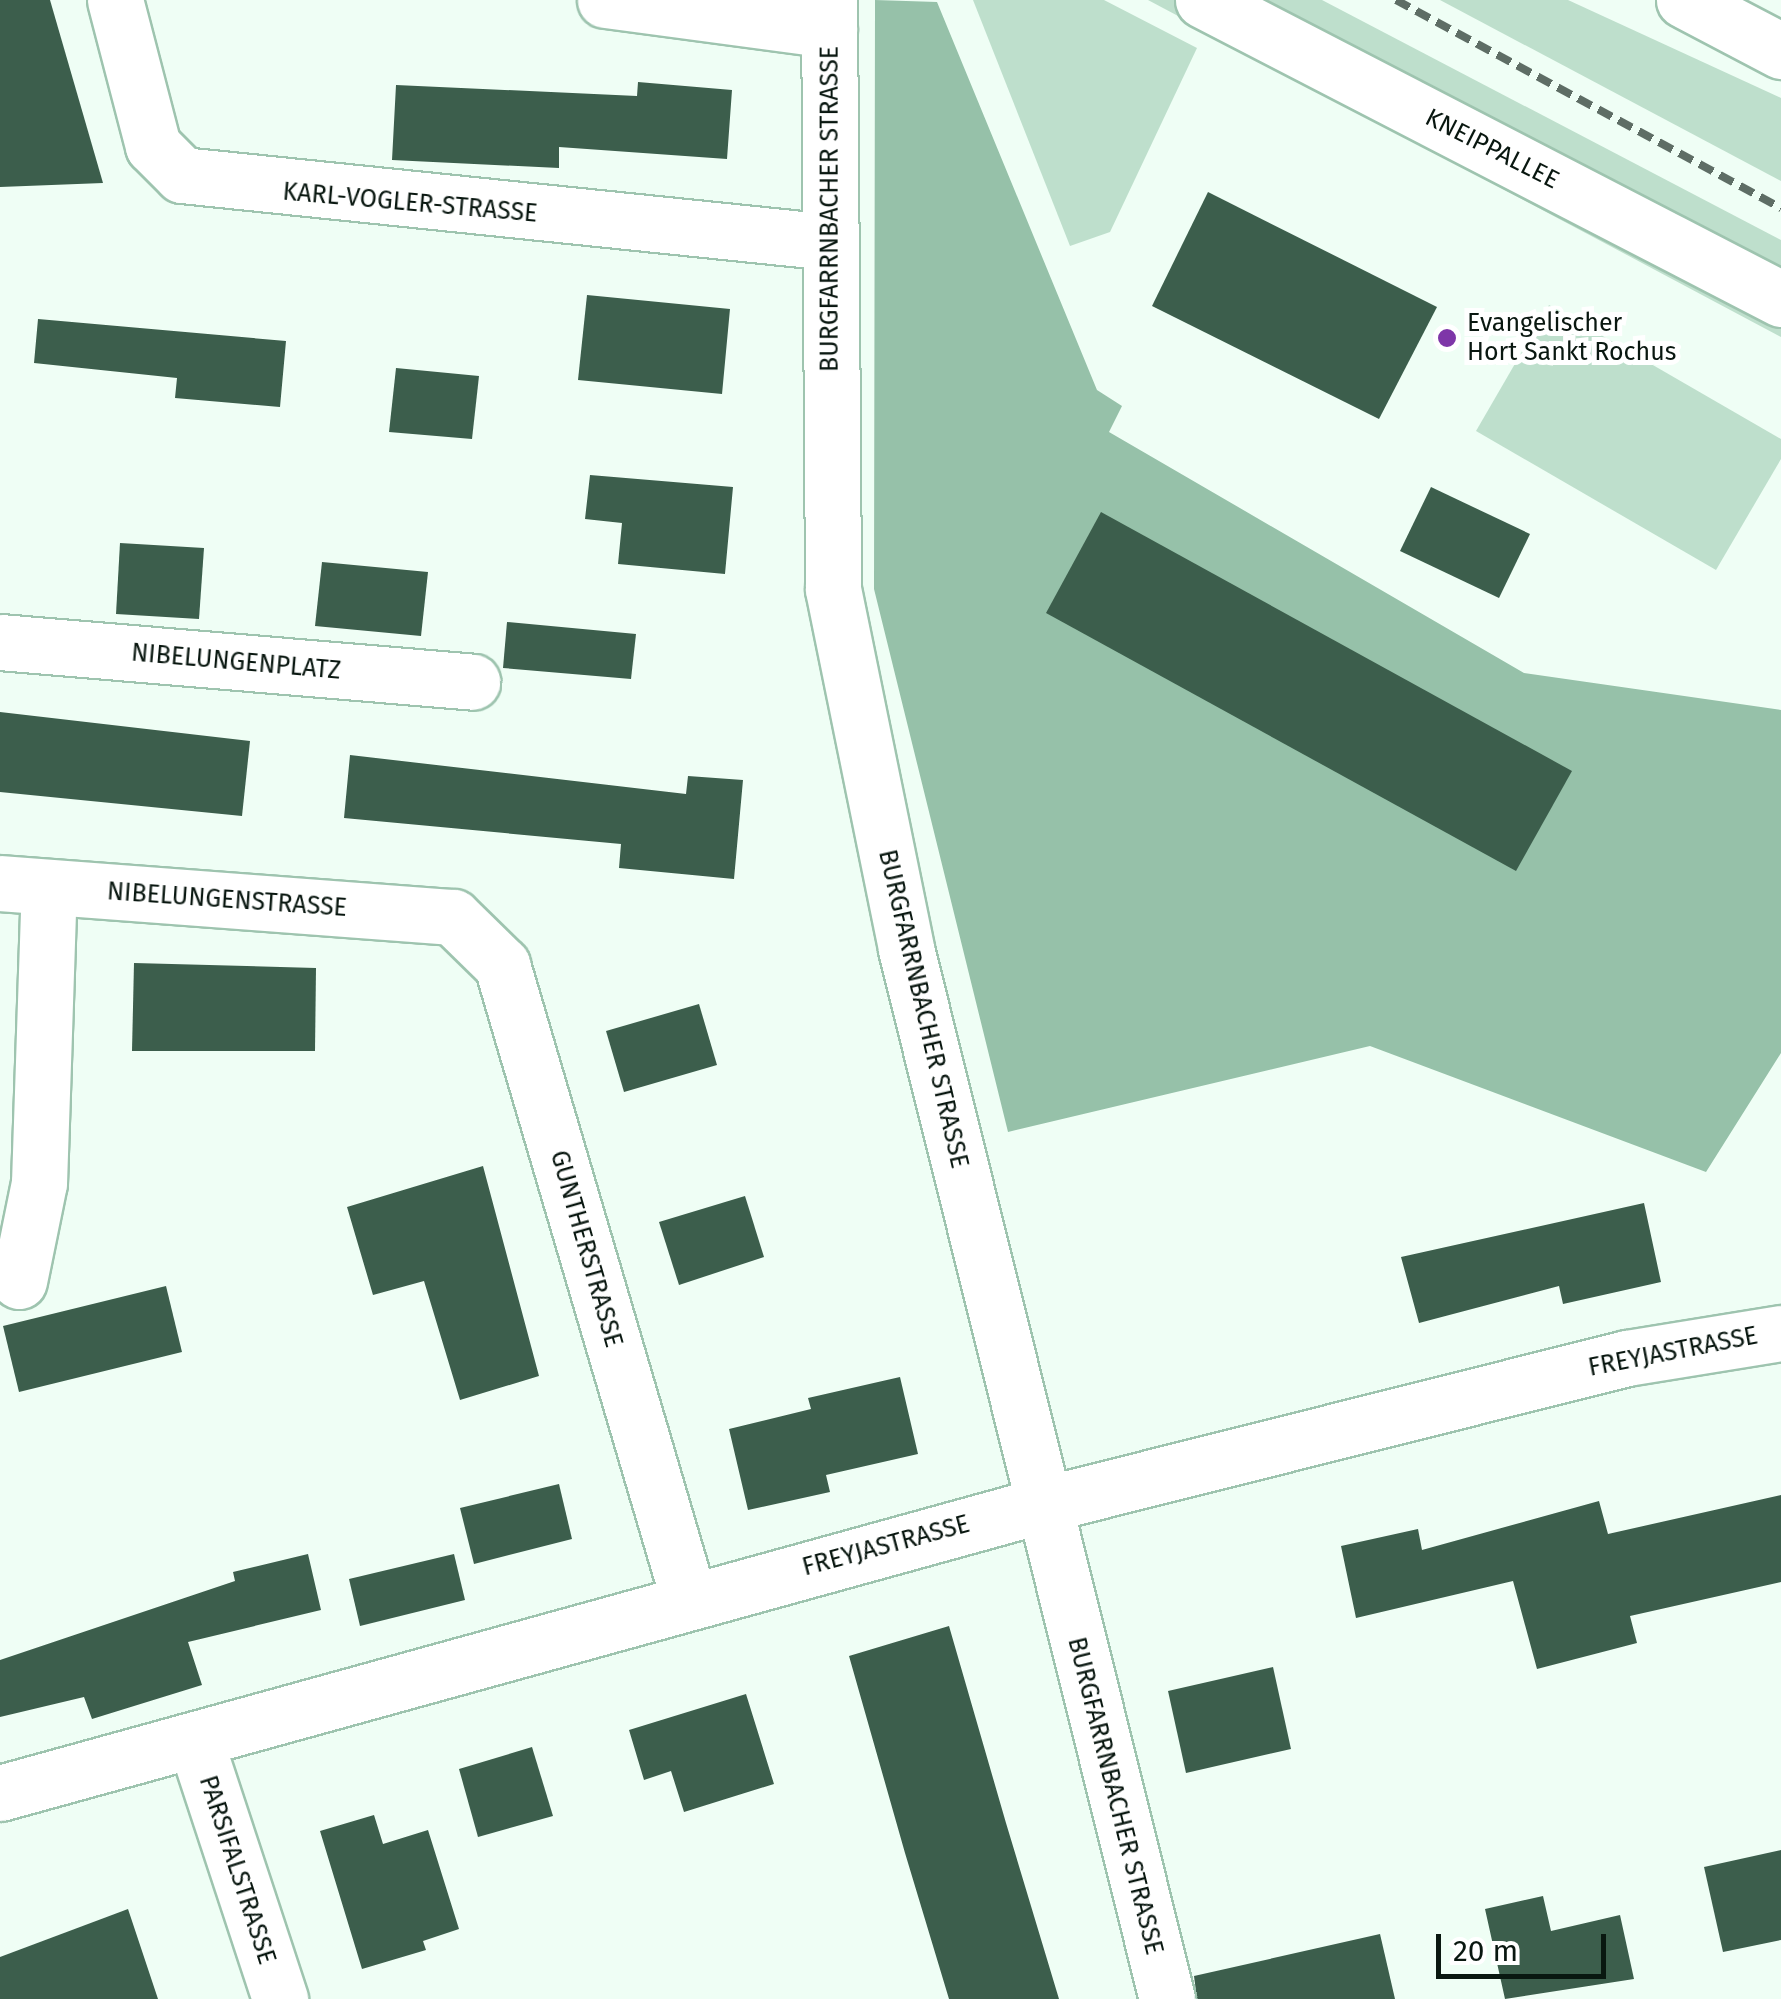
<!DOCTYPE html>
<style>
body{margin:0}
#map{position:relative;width:1781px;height:1999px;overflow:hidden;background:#effef5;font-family:"Fira Sans",sans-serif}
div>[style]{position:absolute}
.green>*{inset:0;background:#bedfcc}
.forest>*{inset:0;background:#96c1a9}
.building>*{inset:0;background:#3c5e4c}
.roads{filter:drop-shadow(2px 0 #9ec4af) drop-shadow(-2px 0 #9ec4af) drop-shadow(0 2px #9ec4af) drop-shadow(0 -2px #9ec4af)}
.minor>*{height:55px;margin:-27.5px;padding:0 27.5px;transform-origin:27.5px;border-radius:27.5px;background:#fff}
.rail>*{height:8px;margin-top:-4px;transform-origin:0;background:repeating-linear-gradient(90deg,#5e6d65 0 15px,transparent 0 23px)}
.dots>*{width:28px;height:28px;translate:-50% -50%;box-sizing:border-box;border:5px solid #fff;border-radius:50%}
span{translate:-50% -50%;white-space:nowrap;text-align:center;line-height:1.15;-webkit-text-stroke:10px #fff;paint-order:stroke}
.street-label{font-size:25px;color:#091710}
.poi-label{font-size:25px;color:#091710}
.left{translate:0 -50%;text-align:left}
.scale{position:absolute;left:1436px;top:1934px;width:170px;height:45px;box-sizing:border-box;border:5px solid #091710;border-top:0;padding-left:12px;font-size:30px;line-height:35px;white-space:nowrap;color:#091710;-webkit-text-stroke:8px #fff;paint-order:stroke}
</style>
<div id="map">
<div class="green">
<i style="clip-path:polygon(973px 0,1104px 0,1197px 48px,1110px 232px,1070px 246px)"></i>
<i style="clip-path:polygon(1148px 0,1174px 0,1781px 319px,1781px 337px)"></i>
<i style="clip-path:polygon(1244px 0,1322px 0,1781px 240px,1781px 277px)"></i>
<i style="clip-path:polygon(1440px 0,1568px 0,1781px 98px,1781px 181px)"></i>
<i style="clip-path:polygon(1549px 305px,1781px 439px,1781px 459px,1716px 570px,1476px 431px)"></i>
</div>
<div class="forest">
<i style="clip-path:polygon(875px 0,937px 2px,1097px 390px,1122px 406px,1109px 432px,1524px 673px,1781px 710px,1781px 1053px,1706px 1172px,1370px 1046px,1008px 1132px,874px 589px)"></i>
</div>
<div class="building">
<i style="clip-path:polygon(0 0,50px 0,103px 183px,0 187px)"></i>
<i style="clip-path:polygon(638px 82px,732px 90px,727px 159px,559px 147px,559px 168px,392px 160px,396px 85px,637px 96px)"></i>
<i style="clip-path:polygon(1208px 192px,1437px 307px,1379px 419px,1152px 306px)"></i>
<i style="clip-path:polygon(587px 295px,730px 309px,722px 394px,578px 380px)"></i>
<i style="clip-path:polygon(38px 319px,286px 341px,280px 407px,175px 398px,177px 378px,34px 363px)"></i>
<i style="clip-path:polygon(396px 368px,479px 376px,472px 439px,389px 432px)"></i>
<i style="clip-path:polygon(590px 475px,733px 487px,725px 574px,618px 564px,622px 523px,585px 519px)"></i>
<i style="clip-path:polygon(1431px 487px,1530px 534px,1499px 598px,1400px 551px)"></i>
<i style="clip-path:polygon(1101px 512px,1572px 771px,1516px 871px,1046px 613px)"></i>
<i style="clip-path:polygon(120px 543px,204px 548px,199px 619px,116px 614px)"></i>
<i style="clip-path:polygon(322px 562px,428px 572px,421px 636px,315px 626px)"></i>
<i style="clip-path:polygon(507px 622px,636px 634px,631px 679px,503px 668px)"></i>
<i style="clip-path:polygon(0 712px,250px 741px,242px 816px,0 792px)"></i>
<i style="clip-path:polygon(350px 755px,686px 794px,688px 776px,743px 780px,734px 879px,619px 868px,621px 844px,344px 818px)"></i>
<i style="clip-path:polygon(134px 963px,316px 968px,315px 1051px,132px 1051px)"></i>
<i style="clip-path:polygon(699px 1004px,717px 1065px,624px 1092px,606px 1031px)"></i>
<i style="clip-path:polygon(483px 1166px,539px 1376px,460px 1400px,424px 1281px,373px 1295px,347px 1207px)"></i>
<i style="clip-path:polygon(745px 1196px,764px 1257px,679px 1285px,659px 1222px)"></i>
<i style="clip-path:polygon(1644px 1203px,1661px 1282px,1563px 1304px,1559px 1286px,1419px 1323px,1401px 1257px)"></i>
<i style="clip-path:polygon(166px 1286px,182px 1352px,19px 1392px,3px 1326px)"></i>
<i style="clip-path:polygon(900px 1377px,918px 1454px,826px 1475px,830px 1492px,748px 1510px,729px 1429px,811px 1409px,808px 1398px)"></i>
<i style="clip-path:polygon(559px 1484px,572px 1539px,474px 1564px,460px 1508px)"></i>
<i style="clip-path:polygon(1781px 1495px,1781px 1582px,1630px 1616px,1637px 1643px,1537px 1669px,1513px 1581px,1356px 1618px,1341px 1546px,1418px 1529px,1422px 1550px,1599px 1501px,1608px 1534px)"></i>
<i style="clip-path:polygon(308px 1554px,321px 1610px,188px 1642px,202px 1685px,92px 1719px,84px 1697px,0 1717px,0 1660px,235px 1581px,233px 1572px)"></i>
<i style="clip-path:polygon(454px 1554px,465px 1600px,360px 1626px,349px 1579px)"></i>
<i style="clip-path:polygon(949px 1626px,1006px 1823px,1059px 1999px,949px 1999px,905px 1853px,849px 1656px)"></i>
<i style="clip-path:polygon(1273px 1667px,1291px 1749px,1186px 1773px,1168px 1691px)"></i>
<i style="clip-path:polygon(746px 1694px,774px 1784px,684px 1812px,671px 1771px,644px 1780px,629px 1730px)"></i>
<i style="clip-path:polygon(532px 1747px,553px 1816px,478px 1837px,459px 1769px)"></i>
<i style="clip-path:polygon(374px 1815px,383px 1844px,428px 1830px,459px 1929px,423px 1941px,426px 1950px,362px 1969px,320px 1831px)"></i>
<i style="clip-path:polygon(1781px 1850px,1781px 1940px,1723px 1952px,1704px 1867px)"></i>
<i style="clip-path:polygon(1543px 1896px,1551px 1931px,1620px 1915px,1634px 1979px,1505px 1999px,1485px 1909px)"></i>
<i style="clip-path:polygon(128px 1909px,158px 1999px,0 1999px,0 1957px)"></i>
<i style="clip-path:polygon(1380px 1934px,1395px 1999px,1197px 1999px,1194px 1976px)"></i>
</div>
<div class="roads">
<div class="minor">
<i style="left:115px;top:0;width:151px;rotate:75.4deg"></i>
<i style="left:153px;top:146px;width:41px;rotate:45deg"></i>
<i style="left:182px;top:175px;width:651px;rotate:5.9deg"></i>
<i style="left:605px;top:0;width:226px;rotate:7.6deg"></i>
<i style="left:829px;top:0;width:589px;rotate:89.61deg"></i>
<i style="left:833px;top:589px;width:367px;rotate:78.5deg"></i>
<i style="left:906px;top:949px;width:1082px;rotate:76.04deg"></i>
<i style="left:1203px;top:0;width:651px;rotate:27.35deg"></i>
<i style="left:1684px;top:0;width:110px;rotate:27.7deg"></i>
<i style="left:0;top:642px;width:474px;rotate:4.8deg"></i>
<i style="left:0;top:883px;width:454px;rotate:4.3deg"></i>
<i style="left:453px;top:917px;width:69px;rotate:44.4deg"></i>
<i style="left:502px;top:965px;width:662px;rotate:73.59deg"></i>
<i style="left:19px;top:1281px;width:100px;rotate:-78.5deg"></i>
<i style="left:39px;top:1183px;width:296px;rotate:-88.1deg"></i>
<i style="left:195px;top:1740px;width:273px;rotate:71.8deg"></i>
<i style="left:0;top:1793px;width:1081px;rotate:-15.45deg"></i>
<i style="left:1042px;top:1505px;width:603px;rotate:-14.11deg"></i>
<i style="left:1627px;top:1358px;width:156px;rotate:-9.2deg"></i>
</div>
</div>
<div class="rail">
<i style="left:1396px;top:0;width:438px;rotate:28.4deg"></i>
</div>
<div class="dots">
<i style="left:1447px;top:338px;background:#7e36a8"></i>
</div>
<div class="street-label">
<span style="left:1492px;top:149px;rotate:27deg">KNEIPPALLEE</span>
<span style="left:410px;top:203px;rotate:5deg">KARL-VOGLER-STRASSE</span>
<span style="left:830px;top:209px;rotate:-90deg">BURGFARRNBACHER STRASSE</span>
<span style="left:236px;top:662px;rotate:5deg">NIBELUNGENPLATZ</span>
<span style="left:227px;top:900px;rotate:4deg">NIBELUNGENSTRASSE</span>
<span style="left:923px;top:1009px;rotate:77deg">BURGFARRNBACHER STRASSE</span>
<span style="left:586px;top:1249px;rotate:74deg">GUNTHERSTRASSE</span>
<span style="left:1673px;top:1352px;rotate:-11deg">FREYJASTRASSE</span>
<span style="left:886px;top:1546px;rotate:-15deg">FREYJASTRASSE</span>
<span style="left:1115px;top:1796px;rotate:76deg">BURGFARRNBACHER STRASSE</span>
<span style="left:237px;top:1870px;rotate:72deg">PARSIFALSTRASSE</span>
</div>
<div class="poi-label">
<span class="left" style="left:1467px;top:338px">Evangelischer<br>Hort Sankt Rochus</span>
</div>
<div class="scale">20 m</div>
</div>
